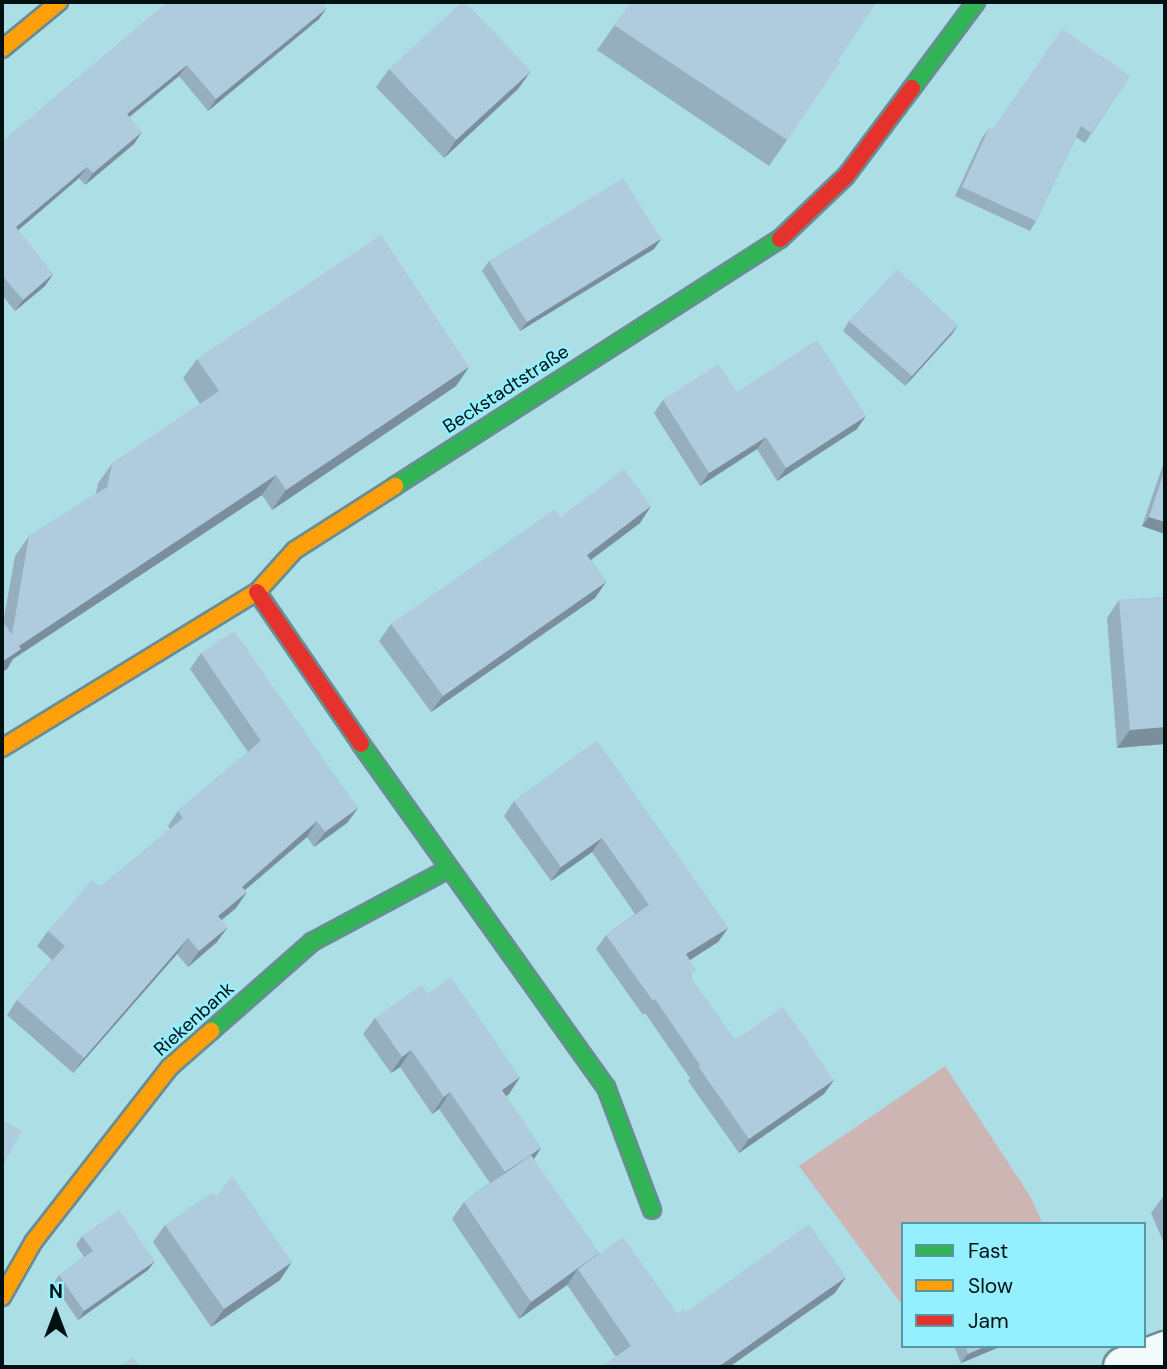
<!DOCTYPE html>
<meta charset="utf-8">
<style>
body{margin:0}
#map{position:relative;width:1167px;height:1369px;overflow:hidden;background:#acdee6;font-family:"DM Sans",sans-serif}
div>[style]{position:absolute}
.green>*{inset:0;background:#cdb5b3}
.roads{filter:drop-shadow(2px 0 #688d93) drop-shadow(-2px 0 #688d93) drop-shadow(0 2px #688d93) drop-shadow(0 -2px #688d93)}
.street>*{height:38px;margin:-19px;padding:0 19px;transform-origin:19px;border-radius:19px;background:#f3fafb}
.fast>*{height:16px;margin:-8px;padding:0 8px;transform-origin:8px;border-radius:8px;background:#30b455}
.slow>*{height:16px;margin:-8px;padding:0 8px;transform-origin:8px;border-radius:8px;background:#ff9f0a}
.jam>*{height:16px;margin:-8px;padding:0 8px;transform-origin:8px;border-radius:8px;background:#e5322d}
.wall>*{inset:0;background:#96afbf}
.shaded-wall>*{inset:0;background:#7a8e9b}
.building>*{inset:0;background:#afcbde}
span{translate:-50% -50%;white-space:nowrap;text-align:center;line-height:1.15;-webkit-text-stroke:5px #94f0fe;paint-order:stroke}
.street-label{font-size:19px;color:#001114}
.frame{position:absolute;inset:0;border:4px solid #001114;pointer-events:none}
.legend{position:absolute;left:901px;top:1222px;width:245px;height:126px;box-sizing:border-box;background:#94f0fe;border:2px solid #5997a0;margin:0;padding:9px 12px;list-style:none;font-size:21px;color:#001114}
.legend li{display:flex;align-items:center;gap:14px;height:35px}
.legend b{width:35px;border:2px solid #5997a0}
.north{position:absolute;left:21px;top:1278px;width:70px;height:70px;-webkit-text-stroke:5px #94f0fe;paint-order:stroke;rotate:0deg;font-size:19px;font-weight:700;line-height:28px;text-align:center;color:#001114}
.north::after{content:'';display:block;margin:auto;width:24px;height:32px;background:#001114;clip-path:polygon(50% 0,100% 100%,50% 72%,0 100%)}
</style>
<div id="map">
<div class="green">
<i style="clip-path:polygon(945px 1066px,1030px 1196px,1043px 1224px,903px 1224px,903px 1306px,799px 1166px)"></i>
</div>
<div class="roads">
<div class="street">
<i style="left:1123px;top:1367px;width:45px;rotate:-20.9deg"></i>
</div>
<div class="fast">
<i style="left:912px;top:88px;width:107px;rotate:-53.3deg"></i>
<i style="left:395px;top:486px;width:457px;rotate:-32.7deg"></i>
<i style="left:361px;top:744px;width:422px;rotate:54.5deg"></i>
<i style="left:606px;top:1087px;width:131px;rotate:69.5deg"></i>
<i style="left:211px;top:1031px;width:135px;rotate:-41.4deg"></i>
<i style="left:312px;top:942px;width:154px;rotate:-28.2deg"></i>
</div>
<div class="slow">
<i style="left:2px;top:49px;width:74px;rotate:-39.5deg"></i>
<i style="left:2px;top:748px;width:299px;rotate:-31.5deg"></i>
<i style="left:257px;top:592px;width:57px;rotate:-47.9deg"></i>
<i style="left:295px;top:550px;width:119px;rotate:-32.6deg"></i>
<i style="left:2px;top:1297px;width:64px;rotate:-60.3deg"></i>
<i style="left:34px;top:1241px;width:221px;rotate:-52deg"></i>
<i style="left:170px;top:1067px;width:55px;rotate:-41.3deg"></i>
</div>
<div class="jam">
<i style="left:780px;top:239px;width:91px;rotate:-43.7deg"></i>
<i style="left:846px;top:176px;width:110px;rotate:-53.1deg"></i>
<i style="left:257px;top:592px;width:184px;rotate:55.6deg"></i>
</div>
</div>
<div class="wall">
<i style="clip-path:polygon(168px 2px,319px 19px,208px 111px,179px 76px,130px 117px,134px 144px,85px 185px,79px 178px,18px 230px,53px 274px,45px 286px,15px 311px,2px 295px,2px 142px)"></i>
<i style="clip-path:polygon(631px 2px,838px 60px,787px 140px,769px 166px,597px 50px)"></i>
<i style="clip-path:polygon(389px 69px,518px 89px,444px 158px,376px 87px)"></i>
<i style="clip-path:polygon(1130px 76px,1085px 143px,1076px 137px,1036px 221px,1030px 231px,955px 196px,982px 138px,989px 128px,992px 130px)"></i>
<i style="clip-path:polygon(661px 239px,654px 249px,520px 331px,482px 271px,489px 261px)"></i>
<i style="clip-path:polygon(849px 321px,958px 325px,952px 334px,905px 386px,843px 331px)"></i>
<i style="clip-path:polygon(197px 359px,469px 367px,456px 386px,272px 510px,262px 495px,13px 659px,7px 669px,2px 672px,2px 620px,3px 623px,15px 556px,29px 536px,96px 494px,98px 483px,112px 464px,200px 404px,183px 378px)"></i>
<i style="clip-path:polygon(737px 392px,857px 429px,777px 481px,757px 449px,700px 486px,654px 413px,663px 400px)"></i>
<i style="clip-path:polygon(1165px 459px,1165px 534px,1142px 526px)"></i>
<i style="clip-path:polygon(651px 506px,640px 523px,591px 560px,606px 582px,595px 598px,431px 712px,379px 641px,391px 624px,561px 517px)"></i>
<i style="clip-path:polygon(1165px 597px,1165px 744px,1117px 748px,1107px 618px,1119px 600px)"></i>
<i style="clip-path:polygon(201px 653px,358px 808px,347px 823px,314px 847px,307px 837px,245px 890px,247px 892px,236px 908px,222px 920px,217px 942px,188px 967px,177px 954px,73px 1073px,7px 1015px,17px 1000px,52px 960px,37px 946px,48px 931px,170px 829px,168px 826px,178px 811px,248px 752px,190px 669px)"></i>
<i style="clip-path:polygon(597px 741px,728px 928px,718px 942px,690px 960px,691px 978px,735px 1040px,834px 1080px,824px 1094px,739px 1153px,688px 1081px,690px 1078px,645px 1013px,643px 1015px,596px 949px,606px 935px,635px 914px,592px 852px,551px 881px,504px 816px,514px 801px)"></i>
<i style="clip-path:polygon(428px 994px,520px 1077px,509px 1094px,506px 1096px,541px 1148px,533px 1160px,599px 1253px,678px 1314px,686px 1312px,835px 1293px,729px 1367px,601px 1367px,616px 1357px,567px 1285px,519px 1319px,452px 1219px,464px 1202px,490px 1183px,439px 1109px,432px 1114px,400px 1067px,391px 1073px,363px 1034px,375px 1018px)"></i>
<i style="clip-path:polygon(1165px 1194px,1165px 1246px,1151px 1213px)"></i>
<i style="clip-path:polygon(165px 1225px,280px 1280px,211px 1327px,153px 1242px)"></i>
<i style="clip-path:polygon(82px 1236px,148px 1270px,78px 1320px,53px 1284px,59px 1275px,84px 1257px,76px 1245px)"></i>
<i style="clip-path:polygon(954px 1346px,1002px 1346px,961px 1363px)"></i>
</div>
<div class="shaded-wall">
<i style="clip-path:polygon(327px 8px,319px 19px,208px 111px,216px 99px)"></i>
<i style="clip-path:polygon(187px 65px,179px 76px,119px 125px,127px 114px)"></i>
<i style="clip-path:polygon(531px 71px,518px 89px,444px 158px,456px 140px)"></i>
<i style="clip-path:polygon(142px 132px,134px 144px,85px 185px,93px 173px)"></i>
<i style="clip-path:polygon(87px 167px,79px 178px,8px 239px,16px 227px)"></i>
<i style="clip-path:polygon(661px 239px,654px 249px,520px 331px,527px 322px)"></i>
<i style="clip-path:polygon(53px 274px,45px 286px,15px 311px,23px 300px)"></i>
<i style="clip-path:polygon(958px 325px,952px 334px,905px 386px,912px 376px)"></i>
<i style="clip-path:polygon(469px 367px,456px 386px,272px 510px,286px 490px)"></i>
<i style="clip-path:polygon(866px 416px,857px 429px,777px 481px,786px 468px)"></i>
<i style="clip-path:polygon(766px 437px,757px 449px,700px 486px,709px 473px)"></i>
<i style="clip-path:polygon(276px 475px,262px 495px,13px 659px,7px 669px,2px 672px,2px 662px,19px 646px)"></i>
<i style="clip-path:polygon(651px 506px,640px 523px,576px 571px,587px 555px)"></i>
<i style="clip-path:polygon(1149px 517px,1165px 522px,1165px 534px,1142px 526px)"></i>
<i style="clip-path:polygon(606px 582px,595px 598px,431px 712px,443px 696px)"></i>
<i style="clip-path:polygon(1165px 727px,1165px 744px,1117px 748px,1130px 730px)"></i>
<i style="clip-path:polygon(358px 808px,347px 823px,314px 847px,325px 832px)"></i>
<i style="clip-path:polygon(317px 821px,307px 837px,231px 902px,242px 887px)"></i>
<i style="clip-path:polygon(602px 838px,592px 852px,551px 881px,561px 867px)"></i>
<i style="clip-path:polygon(247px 892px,236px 908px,208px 931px,218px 916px)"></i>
<i style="clip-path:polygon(228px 927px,217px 942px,188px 967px,199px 951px)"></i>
<i style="clip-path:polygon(728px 928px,718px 942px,676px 969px,686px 954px)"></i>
<i style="clip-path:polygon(188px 938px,177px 954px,73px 1073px,84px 1058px)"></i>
<i style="clip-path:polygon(411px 1050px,400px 1067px,391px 1073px,402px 1057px)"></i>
<i style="clip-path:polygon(520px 1077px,509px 1094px,490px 1107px,502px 1090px)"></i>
<i style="clip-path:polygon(834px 1080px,824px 1094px,739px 1153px,749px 1139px)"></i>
<i style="clip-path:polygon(450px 1092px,439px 1109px,432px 1114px,444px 1097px)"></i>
<i style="clip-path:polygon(541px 1148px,530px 1165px,494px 1188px,505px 1172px)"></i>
<i style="clip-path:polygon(599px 1253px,578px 1269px,567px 1285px,519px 1319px,531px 1302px)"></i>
<i style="clip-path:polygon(155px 1261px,148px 1270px,78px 1320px,84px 1311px)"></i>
<i style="clip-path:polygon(292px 1262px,280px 1280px,211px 1327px,224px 1309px)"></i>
<i style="clip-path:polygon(846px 1277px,835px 1293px,729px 1367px,718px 1367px)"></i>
<i style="clip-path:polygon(986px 1346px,1002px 1346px,961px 1363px,968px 1354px)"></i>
</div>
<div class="building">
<i style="clip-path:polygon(168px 2px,322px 2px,327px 8px,216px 99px,187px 65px,127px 114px,142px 132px,93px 173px,87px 167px,16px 227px,53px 274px,23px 300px,2px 275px,2px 142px)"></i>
<i style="clip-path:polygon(462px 2px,465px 2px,531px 71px,456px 140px,389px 69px)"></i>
<i style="clip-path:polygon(631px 2px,877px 2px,838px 60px,840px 62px,787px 140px,614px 25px)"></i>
<i style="clip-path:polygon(1062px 29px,1130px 76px,1091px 133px,1081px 126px,1036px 221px,962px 187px,989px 128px,992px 130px)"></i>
<i style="clip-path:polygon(623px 178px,661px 239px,527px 322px,489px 261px)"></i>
<i style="clip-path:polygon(381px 235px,469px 367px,286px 490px,276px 475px,19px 646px,21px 649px,2px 662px,2px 620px,12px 635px,29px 536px,107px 487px,112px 464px,219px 391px,197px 359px)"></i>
<i style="clip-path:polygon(897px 269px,958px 325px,912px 376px,849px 321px)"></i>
<i style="clip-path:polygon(817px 340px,866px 416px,786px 468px,766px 437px,709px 473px,663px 400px,718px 364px,737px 392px)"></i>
<i style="clip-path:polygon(624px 469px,651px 506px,587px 555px,606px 582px,443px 696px,391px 624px,555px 509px,561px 517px)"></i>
<i style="clip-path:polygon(1165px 469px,1165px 522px,1149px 517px)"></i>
<i style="clip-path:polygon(1165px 597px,1165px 727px,1130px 730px,1119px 600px)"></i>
<i style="clip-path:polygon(234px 631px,358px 808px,325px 832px,317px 821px,242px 887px,247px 892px,218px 916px,228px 927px,199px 951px,188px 938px,84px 1058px,17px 1000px,65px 946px,48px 931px,92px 880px,101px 887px,183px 818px,178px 811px,261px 741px,201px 653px)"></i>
<i style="clip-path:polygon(597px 741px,728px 928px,686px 954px,696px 970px,689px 975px,735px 1040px,783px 1007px,834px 1080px,749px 1139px,698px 1066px,700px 1065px,655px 999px,653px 1001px,606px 935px,649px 905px,602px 838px,561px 867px,514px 801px)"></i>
<i style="clip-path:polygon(451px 977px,520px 1077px,502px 1090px,541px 1148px,505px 1172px,450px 1092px,444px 1097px,411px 1050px,402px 1057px,375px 1018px,421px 985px,428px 994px)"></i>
<i style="clip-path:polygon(2px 1120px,22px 1131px,2px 1167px)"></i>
<i style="clip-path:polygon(531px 1155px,599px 1253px,531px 1302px,464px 1202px)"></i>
<i style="clip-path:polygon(232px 1176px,292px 1262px,224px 1309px,165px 1225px,211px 1193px,217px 1196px)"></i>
<i style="clip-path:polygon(119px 1210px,155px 1261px,84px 1311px,59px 1275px,93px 1251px,82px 1236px)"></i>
<i style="clip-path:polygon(809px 1224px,846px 1277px,718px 1367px,601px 1367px,631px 1346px,578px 1269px,623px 1237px,678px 1314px,684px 1309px,686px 1312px)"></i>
<i style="clip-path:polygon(965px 1346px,986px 1346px,968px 1354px)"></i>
<i style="clip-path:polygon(133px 1357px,140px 1367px,118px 1367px)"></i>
</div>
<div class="street-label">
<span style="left:506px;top:389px;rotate:-33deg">Beckstadtstraße</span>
<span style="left:194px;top:1019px;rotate:-42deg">Riekenbank</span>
</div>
<div class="frame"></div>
<ul class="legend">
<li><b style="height:9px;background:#30b455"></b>Fast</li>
<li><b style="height:9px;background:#ff9f0a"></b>Slow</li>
<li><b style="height:9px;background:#e5322d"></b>Jam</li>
</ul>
<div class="north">N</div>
</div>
